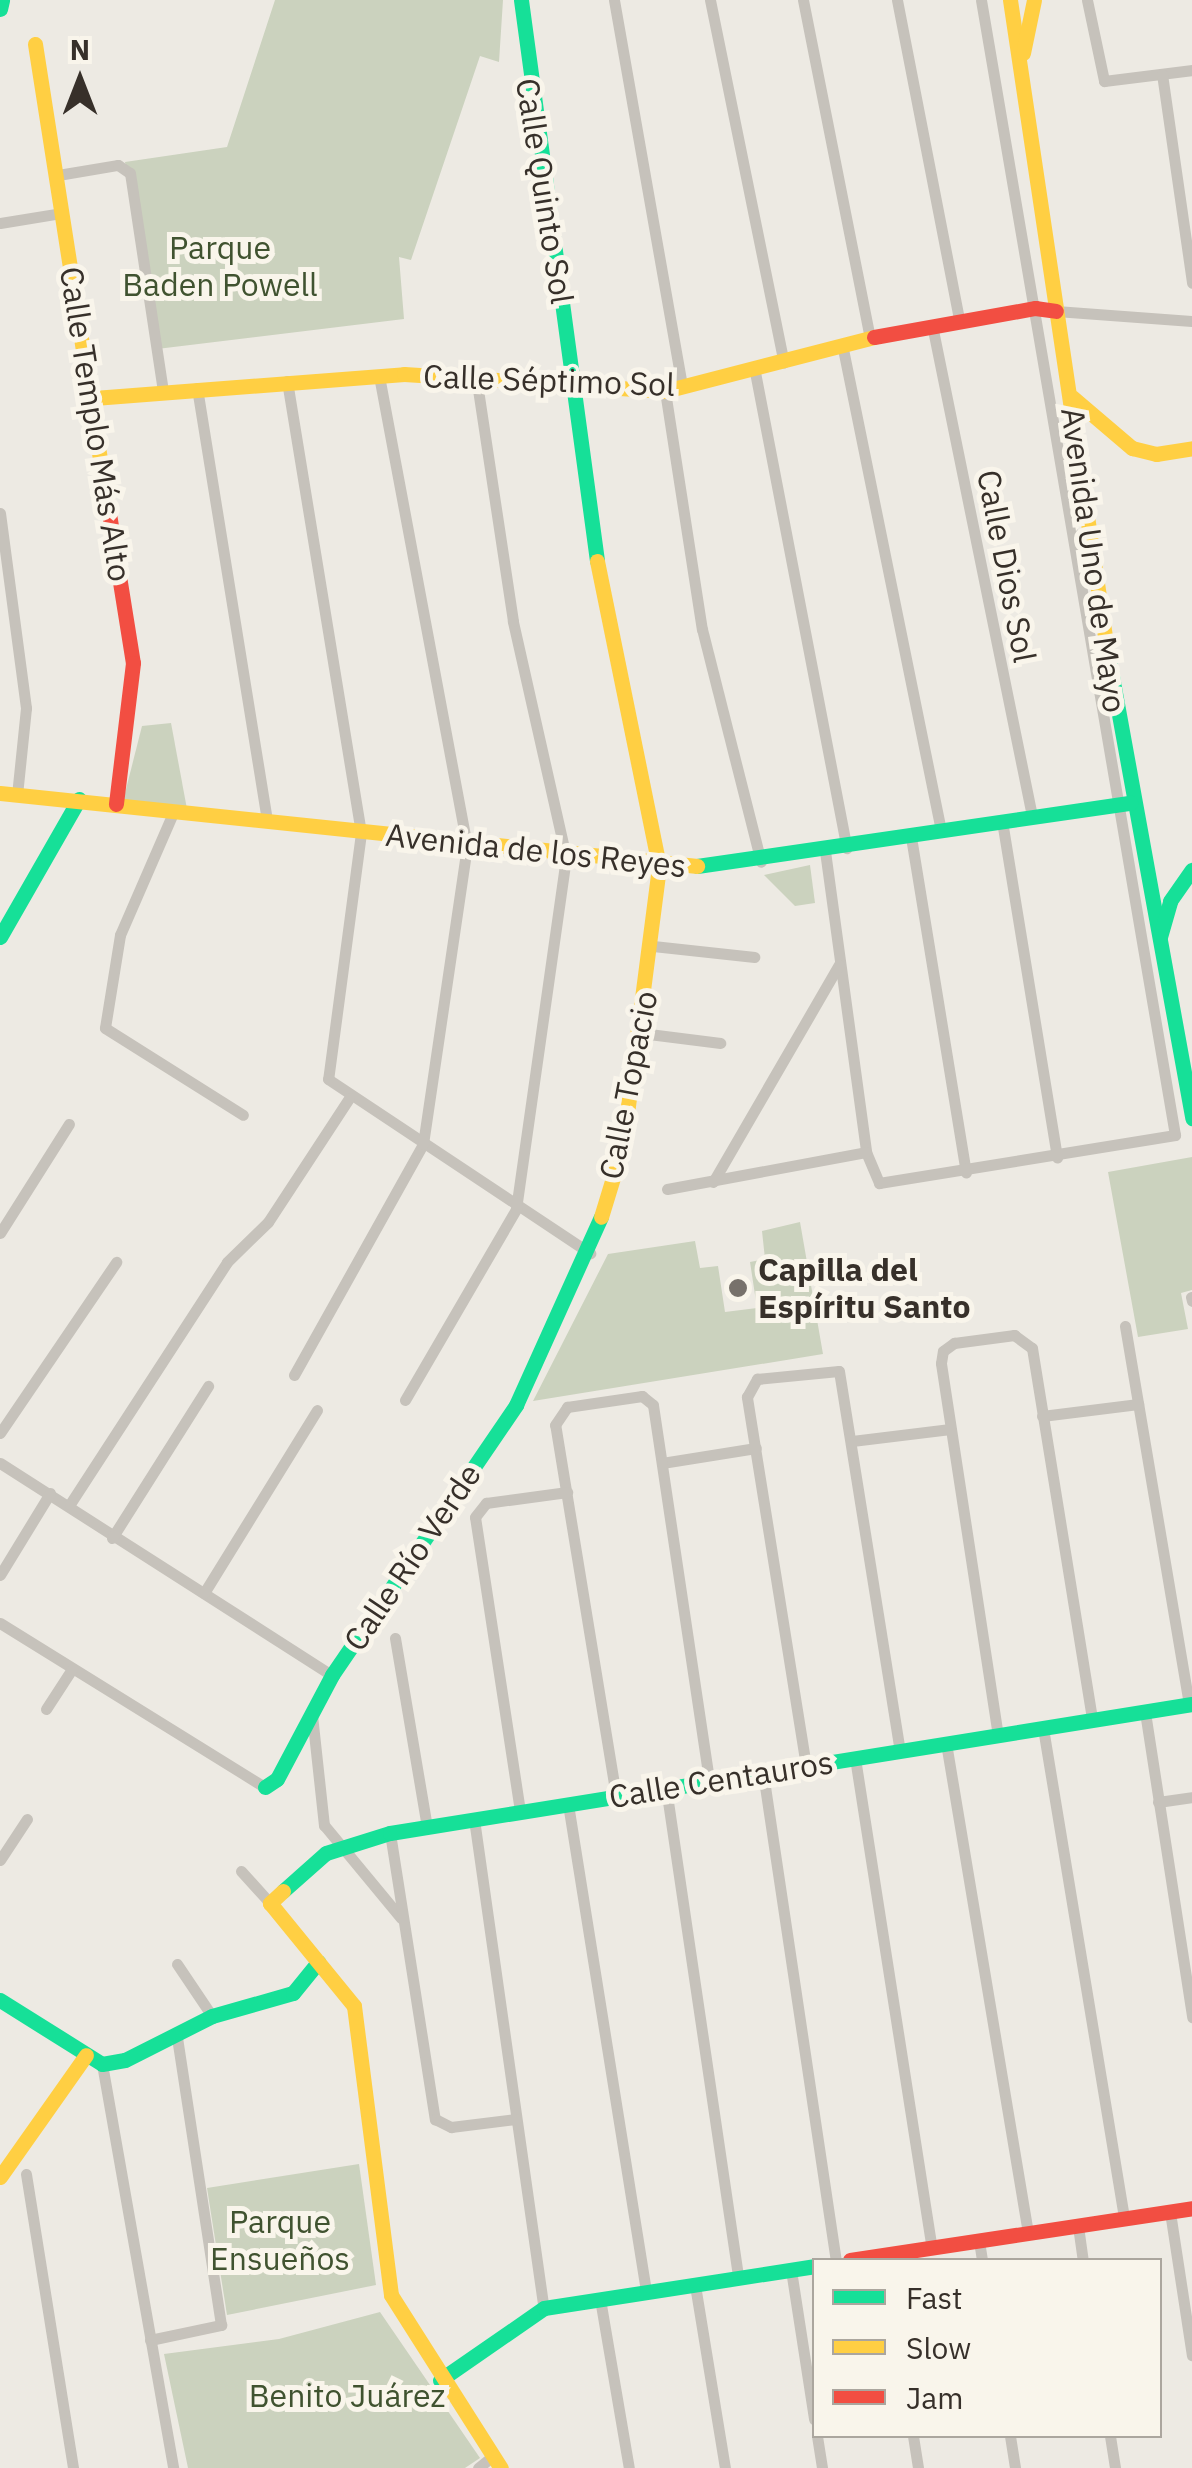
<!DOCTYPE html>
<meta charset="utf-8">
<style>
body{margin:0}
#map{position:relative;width:1192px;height:2468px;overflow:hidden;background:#edeae3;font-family:"IBM Plex Sans",sans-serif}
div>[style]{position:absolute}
.green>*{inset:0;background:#cbd2be}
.street>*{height:11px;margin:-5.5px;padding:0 5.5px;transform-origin:5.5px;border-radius:5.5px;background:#c6c2bb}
.fast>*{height:15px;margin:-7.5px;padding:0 7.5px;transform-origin:7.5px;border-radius:7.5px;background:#16e098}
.slow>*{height:15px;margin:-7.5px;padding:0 7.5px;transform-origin:7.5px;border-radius:7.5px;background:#ffcf43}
.jam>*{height:15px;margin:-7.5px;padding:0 7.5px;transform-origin:7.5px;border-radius:7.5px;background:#f24e42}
.dots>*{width:28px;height:28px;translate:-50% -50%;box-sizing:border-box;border:5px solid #f9f5eb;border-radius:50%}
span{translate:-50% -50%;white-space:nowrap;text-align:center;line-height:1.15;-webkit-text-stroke:10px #f9f5eb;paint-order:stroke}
.street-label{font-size:32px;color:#37302a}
.park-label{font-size:32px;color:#405330}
.poi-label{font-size:32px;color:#37302a;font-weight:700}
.left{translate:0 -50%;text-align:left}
.legend{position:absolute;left:812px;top:2258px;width:350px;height:180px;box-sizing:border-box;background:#f9f5eb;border:2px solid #aba69e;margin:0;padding:12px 18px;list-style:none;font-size:30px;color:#37302a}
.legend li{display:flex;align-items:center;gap:20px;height:50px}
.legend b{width:50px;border:2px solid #aba69e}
.north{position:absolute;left:30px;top:30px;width:100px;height:100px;-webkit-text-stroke:8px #f9f5eb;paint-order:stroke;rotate:0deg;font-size:28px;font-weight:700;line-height:40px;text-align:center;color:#37302a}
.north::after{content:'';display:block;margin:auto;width:35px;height:45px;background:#37302a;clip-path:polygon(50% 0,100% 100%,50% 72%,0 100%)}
</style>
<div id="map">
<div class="green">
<i style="clip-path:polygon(275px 0,503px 0,499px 62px,480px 56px,411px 260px,399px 257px,404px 319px,157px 349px,125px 162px,227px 147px)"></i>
<i style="clip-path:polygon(171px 723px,187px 809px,123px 801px,142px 726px)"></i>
<i style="clip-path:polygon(810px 865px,815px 903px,795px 906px,764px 875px)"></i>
<i style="clip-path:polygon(1192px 1157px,1192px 1290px,1181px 1293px,1188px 1329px,1138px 1337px,1108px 1172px)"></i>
<i style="clip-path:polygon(800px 1222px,823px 1354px,533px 1401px,608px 1254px,695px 1241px,700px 1268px,718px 1266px,725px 1312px,757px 1308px,750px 1262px,765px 1259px,762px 1231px)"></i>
<i style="clip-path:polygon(359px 2164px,376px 2285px,227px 2315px,207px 2188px)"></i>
<i style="clip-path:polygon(380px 2312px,480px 2458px,465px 2468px,188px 2468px,164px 2354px,279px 2339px)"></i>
</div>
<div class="street">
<i style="left:614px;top:0;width:393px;rotate:80deg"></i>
<i style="left:710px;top:0;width:370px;rotate:78.5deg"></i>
<i style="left:803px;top:0;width:345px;rotate:78.8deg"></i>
<i style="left:897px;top:0;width:326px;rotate:79deg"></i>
<i style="left:1087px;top:0;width:83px;rotate:78.1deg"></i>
<i style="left:1104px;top:81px;width:89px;rotate:-7.1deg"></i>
<i style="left:1162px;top:74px;width:211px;rotate:81.8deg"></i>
<i style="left:58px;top:175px;width:61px;rotate:-9.5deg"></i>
<i style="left:118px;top:165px;width:14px;rotate:34deg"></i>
<i style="left:130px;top:173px;width:220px;rotate:81.4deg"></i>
<i style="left:0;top:223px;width:63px;rotate:-9.2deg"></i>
<i style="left:1056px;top:311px;width:136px;rotate:4.2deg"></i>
<i style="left:932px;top:325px;width:501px;rotate:78.49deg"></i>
<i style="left:842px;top:344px;width:497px;rotate:78.5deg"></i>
<i style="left:755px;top:372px;width:485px;rotate:79.1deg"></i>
<i style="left:287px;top:381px;width:458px;rotate:80.7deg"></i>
<i style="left:361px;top:833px;width:248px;rotate:97.6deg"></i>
<i style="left:328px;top:1079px;width:315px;rotate:33.6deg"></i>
<i style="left:197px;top:388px;width:440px;rotate:80.8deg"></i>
<i style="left:665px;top:391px;width:241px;rotate:81.2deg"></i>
<i style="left:702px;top:629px;width:240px;rotate:75.8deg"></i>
<i style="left:0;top:513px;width:197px;rotate:82.4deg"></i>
<i style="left:26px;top:708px;width:87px;rotate:95.9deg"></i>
<i style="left:173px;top:813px;width:133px;rotate:113.5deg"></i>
<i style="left:120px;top:935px;width:94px;rotate:99.2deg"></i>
<i style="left:105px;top:1028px;width:163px;rotate:32.2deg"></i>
<i style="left:1002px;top:821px;width:341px;rotate:80.7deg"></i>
<i style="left:911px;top:837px;width:340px;rotate:80.7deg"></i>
<i style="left:825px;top:851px;width:304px;rotate:82.2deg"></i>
<i style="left:866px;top:1152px;width:34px;rotate:67deg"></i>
<i style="left:879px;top:1183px;width:300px;rotate:-9.2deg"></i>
<i style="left:1175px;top:1135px;width:1151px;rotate:-99.7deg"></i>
<i style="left:653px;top:946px;width:102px;rotate:6.2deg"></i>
<i style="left:641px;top:1033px;width:80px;rotate:7.2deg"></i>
<i style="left:713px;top:1182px;width:251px;rotate:-59.9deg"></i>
<i style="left:667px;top:1189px;width:202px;rotate:-10.5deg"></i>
<i style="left:0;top:1233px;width:129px;rotate:-57.7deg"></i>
<i style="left:1191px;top:1297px;width:4px;rotate:76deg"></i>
<i style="left:1125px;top:1326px;width:383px;rotate:80.4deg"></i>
<i style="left:294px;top:1375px;width:265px;rotate:-60.8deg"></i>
<i style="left:423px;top:1144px;width:301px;rotate:-81.6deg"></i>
<i style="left:467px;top:846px;width:479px;rotate:-100.6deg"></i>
<i style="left:405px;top:1400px;width:221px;rotate:-59.8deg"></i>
<i style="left:516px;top:1209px;width:356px;rotate:-81.9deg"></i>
<i style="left:566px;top:857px;width:242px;rotate:-102.7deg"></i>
<i style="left:513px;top:621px;width:247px;rotate:-98.6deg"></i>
<i style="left:1042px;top:1416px;width:97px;rotate:-7.1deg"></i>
<i style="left:0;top:1433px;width:207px;rotate:-55.8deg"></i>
<i style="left:852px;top:1441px;width:99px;rotate:-7deg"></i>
<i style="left:0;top:1463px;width:394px;rotate:32.6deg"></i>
<i style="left:662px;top:1463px;width:95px;rotate:-9.1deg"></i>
<i style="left:70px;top:1504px;width:288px;rotate:-57deg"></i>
<i style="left:227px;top:1262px;width:57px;rotate:-44.3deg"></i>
<i style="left:268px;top:1222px;width:148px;rotate:-56.8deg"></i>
<i style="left:112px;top:1538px;width:180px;rotate:-57.7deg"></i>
<i style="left:0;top:1575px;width:96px;rotate:-58.6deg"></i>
<i style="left:204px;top:1593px;width:215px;rotate:-58.3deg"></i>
<i style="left:0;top:1623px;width:312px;rotate:31.8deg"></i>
<i style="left:395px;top:1638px;width:192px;rotate:80.4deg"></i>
<i style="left:46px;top:1709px;width:48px;rotate:-57deg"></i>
<i style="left:1145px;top:1712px;width:309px;rotate:81.2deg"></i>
<i style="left:312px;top:1715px;width:111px;rotate:83.8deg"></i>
<i style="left:324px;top:1825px;width:121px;rotate:50.4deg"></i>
<i style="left:1043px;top:1728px;width:498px;rotate:80.6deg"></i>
<i style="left:998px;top:1736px;width:377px;rotate:-98.7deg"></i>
<i style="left:941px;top:1363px;width:12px;rotate:-81deg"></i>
<i style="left:943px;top:1351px;width:14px;rotate:-36deg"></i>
<i style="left:954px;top:1343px;width:61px;rotate:-7.6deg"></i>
<i style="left:1014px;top:1335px;width:22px;rotate:36deg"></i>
<i style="left:1032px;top:1348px;width:377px;rotate:80.8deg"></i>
<i style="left:946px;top:1743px;width:498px;rotate:80.5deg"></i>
<i style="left:855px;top:1758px;width:497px;rotate:81.1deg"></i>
<i style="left:806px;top:1766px;width:374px;rotate:-99.1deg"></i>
<i style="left:747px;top:1397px;width:21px;rotate:-61deg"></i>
<i style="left:757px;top:1379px;width:82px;rotate:-5.6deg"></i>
<i style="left:839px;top:1371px;width:385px;rotate:80.9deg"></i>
<i style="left:763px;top:1773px;width:492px;rotate:81.5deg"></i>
<i style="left:666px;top:1788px;width:495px;rotate:81.6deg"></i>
<i style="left:616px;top:1796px;width:376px;rotate:-99.3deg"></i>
<i style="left:555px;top:1425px;width:22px;rotate:-56deg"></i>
<i style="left:567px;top:1407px;width:76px;rotate:-8.3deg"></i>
<i style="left:642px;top:1396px;width:14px;rotate:39deg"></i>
<i style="left:653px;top:1405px;width:380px;rotate:81.5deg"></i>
<i style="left:1158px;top:1802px;width:34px;rotate:-8deg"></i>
<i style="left:568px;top:1804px;width:494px;rotate:80.9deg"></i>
<i style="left:520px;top:1811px;width:297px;rotate:-98.7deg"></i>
<i style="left:475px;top:1517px;width:18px;rotate:-52deg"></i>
<i style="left:486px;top:1503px;width:82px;rotate:-7.7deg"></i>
<i style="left:474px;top:1819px;width:494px;rotate:81.9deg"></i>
<i style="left:390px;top:1833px;width:290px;rotate:81.1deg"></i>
<i style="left:435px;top:2119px;width:18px;rotate:27deg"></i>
<i style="left:451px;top:2127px;width:65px;rotate:-7deg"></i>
<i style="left:0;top:1860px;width:49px;rotate:-56.6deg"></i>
<i style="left:241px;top:1871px;width:43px;rotate:47.8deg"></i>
<i style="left:177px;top:1964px;width:63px;rotate:56.1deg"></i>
<i style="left:102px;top:2064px;width:410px;rotate:80deg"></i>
<i style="left:26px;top:2174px;width:298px;rotate:80.9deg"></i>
<i style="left:1170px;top:2212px;width:145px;rotate:81.3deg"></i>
<i style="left:1078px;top:2226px;width:34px;rotate:82deg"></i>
<i style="left:979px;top:2241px;width:19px;rotate:81deg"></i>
<i style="left:791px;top:2270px;width:151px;rotate:81.2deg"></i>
<i style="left:695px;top:2285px;width:185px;rotate:80.7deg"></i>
<i style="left:600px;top:2299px;width:171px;rotate:80.3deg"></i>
<i style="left:150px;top:2340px;width:73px;rotate:-11.9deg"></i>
<i style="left:221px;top:2325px;width:296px;rotate:-98.7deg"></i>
<i style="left:817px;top:2436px;width:32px;rotate:81deg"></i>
<i style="left:913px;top:2436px;width:32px;rotate:81deg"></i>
<i style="left:1010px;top:2436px;width:32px;rotate:81deg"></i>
<i style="left:1110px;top:2436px;width:32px;rotate:81deg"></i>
<i style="left:478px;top:2468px;width:19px;rotate:-39deg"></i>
</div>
<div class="fast">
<i style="left:521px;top:0;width:566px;rotate:82.28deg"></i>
<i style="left:0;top:9px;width:9px;rotate:-77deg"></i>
<i style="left:1106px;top:643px;width:483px;rotate:79.7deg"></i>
<i style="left:697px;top:866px;width:438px;rotate:-8.3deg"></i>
<i style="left:0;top:937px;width:159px;rotate:-60.2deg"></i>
<i style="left:1160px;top:937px;width:37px;rotate:-74deg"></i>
<i style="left:1170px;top:901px;width:38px;rotate:-55deg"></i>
<i style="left:265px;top:1787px;width:14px;rotate:-34deg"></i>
<i style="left:277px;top:1779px;width:118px;rotate:-62.1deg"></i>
<i style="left:332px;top:1675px;width:327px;rotate:-55.7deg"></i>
<i style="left:516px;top:1405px;width:206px;rotate:-65.7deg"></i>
<i style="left:283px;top:1891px;width:57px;rotate:-41.5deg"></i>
<i style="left:326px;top:1853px;width:67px;rotate:-17.4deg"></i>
<i style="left:390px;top:1833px;width:812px;rotate:-9.14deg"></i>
<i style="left:0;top:2000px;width:120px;rotate:32.1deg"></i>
<i style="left:102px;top:2064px;width:23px;rotate:-10deg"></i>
<i style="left:125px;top:2060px;width:97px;rotate:-26.8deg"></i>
<i style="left:212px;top:2016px;width:84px;rotate:-15.9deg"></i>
<i style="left:293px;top:1993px;width:40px;rotate:-51deg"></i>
<i style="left:440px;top:2380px;width:126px;rotate:-34.7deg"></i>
<i style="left:544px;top:2308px;width:273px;rotate:-8.8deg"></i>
</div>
<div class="slow">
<i style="left:1010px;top:0;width:650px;rotate:81.51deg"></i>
<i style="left:35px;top:44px;width:437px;rotate:81.1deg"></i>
<i style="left:1023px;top:53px;width:54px;rotate:-78.3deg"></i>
<i style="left:1072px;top:397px;width:79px;rotate:40.4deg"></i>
<i style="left:1132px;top:448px;width:25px;rotate:14deg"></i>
<i style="left:1156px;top:454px;width:36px;rotate:-9deg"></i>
<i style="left:94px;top:398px;width:311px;rotate:-4.4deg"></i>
<i style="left:404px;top:374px;width:262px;rotate:3.7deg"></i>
<i style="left:665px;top:391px;width:216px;rotate:-14.5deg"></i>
<i style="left:597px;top:561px;width:312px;rotate:78.5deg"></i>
<i style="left:659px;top:867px;width:280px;rotate:97.4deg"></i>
<i style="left:623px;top:1145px;width:75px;rotate:107deg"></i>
<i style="left:0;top:793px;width:701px;rotate:5.98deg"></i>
<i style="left:283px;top:1891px;width:18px;rotate:137deg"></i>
<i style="left:270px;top:1903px;width:133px;rotate:50.8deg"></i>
<i style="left:354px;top:2006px;width:291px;rotate:82.7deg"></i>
<i style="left:391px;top:2295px;width:205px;rotate:57.6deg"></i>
<i style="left:0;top:2177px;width:149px;rotate:-54.8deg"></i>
</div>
<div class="jam">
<i style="left:874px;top:337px;width:164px;rotate:-10.2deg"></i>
<i style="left:1035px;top:308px;width:21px;rotate:8deg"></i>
<i style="left:103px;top:476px;width:189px;rotate:80.9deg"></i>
<i style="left:133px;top:663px;width:142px;rotate:96.9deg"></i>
<i style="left:850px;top:2260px;width:346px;rotate:-8.6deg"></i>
</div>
<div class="dots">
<i style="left:738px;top:1288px;background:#77716b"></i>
</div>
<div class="street-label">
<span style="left:545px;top:191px;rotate:81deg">Calle Quinto Sol</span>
<span style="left:549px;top:380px;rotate:2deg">Calle Séptimo Sol</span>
<span style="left:96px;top:424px;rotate:81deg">Calle Templo Más Alto</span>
<span style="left:1094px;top:560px;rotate:82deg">Avenida Uno de Mayo</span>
<span style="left:1007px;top:566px;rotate:79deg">Calle Dios Sol</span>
<span style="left:536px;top:850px;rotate:6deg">Avenida de los Reyes</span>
<span style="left:628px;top:1085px;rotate:-79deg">Calle Topacio</span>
<span style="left:412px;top:1557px;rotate:-56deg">Calle Río Verde</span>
<span style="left:721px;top:1779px;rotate:-9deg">Calle Centauros</span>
</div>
<div class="park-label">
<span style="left:220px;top:266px">Parque<br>Baden Powell</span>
<span style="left:280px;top:2240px">Parque<br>Ensueños</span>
<span style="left:347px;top:2395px">Benito Juárez</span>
</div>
<div class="poi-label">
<span class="left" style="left:758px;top:1288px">Capilla del<br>Espíritu Santo</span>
</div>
<ul class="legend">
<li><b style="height:12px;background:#16e098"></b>Fast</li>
<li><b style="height:12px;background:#ffcf43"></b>Slow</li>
<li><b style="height:12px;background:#f24e42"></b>Jam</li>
</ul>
<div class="north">N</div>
</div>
